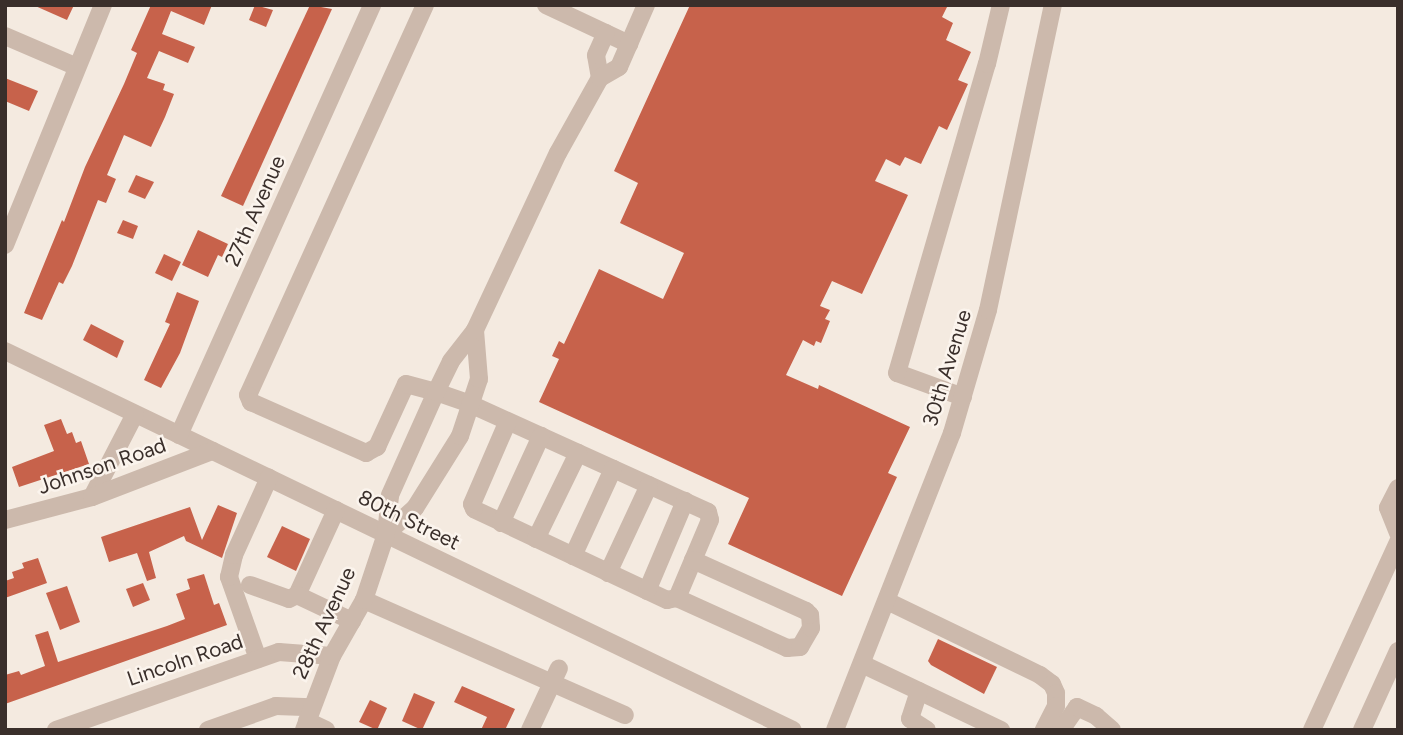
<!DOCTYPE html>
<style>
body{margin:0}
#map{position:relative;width:1403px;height:735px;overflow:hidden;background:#f4eae0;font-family:Figtree,sans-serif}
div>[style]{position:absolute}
.building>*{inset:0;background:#c7624b}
.minor>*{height:18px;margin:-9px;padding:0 9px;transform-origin:9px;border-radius:9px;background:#ccb9ac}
span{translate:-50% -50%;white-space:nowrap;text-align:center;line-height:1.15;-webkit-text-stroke:5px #fbf4ed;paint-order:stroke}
.street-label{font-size:21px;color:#3a2f2b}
.frame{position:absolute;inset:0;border:7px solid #3a2f2b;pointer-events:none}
</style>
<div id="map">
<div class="building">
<i style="clip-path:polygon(33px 5px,74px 5px,67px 20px)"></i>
<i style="clip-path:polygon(151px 5px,212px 5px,204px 25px,171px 11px,162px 34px,195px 47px,188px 63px,159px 51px,147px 78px,165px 84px,163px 90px,174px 94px,165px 117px,151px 147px,124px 135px,107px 175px,116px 179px,106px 203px,98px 200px,72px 266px,63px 284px,59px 282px,42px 320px,24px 313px,62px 220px,64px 222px,85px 167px,124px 84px,137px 53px,131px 50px)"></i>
<i style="clip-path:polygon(255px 5px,273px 10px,266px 27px,249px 20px)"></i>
<i style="clip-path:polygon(310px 5px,332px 9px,243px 206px,221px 196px)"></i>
<i style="clip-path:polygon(690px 5px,948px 5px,942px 17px,953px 23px,946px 40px,971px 52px,958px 80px,968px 84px,947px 130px,939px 126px,921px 164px,905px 157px,900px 166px,886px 159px,875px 181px,908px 195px,862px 294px,832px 281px,820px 306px,830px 310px,825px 319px,830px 321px,821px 343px,816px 341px,814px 346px,803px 340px,786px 375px,818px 389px,819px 385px,910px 427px,888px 473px,897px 477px,842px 596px,728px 544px,749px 498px,539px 402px,559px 359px,552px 356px,559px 341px,564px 344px,599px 269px,663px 299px,684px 253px,620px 223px,638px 183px,614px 171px)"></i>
<i style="clip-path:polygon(5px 78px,38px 91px,29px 111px,5px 101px)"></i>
<i style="clip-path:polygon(136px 175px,154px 182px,145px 199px,128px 192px)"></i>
<i style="clip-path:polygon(123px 220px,138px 226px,133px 239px,117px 233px)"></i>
<i style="clip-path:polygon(198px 230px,228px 244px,222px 257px,218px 255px,208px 277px,182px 265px)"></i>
<i style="clip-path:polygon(164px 254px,181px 262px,172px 281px,155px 273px)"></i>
<i style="clip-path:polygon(177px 292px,199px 301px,180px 353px,161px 388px,144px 380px,170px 324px,165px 322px)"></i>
<i style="clip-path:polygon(91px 324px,124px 341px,117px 358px,83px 340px)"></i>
<i style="clip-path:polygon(61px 419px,67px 434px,72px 432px,76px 443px,81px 441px,89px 464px,19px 487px,12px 467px,54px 451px,44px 425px)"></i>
<i style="clip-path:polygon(218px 505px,237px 513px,222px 558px,186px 541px,184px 536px,149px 552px,156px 578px,147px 581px,137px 553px,109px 562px,101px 537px,190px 507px,202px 540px)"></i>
<i style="clip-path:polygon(282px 526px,310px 539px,296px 571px,267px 557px)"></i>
<i style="clip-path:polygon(38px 558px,47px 583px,5px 598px,5px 581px,14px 578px,12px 572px,24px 568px,22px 563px)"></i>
<i style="clip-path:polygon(204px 574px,214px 605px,219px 603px,227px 625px,5px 704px,5px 675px,19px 671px,21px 675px,45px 666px,35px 635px,48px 631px,58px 662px,167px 626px,185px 619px,176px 594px,190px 589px,187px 579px)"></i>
<i style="clip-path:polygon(143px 583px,150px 600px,133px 607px,126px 589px)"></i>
<i style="clip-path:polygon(67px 586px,80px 622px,60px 630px,46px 593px)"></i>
<i style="clip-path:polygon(938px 639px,997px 667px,984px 694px,931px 665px,928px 661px)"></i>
<i style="clip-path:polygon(462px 686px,515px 709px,505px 730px,481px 730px,487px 717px,454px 702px)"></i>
<i style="clip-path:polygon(414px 693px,435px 702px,422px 730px,402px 721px)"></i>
<i style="clip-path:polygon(370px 700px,387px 708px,377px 730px,359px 722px)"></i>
</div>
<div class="minor">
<i style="left:425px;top:5px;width:428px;rotate:114.4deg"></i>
<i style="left:248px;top:395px;width:8px;rotate:67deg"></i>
<i style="left:251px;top:402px;width:126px;rotate:23.9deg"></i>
<i style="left:366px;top:453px;width:13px;rotate:-29deg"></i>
<i style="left:377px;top:447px;width:69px;rotate:-65.3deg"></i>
<i style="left:406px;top:384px;width:31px;rotate:15deg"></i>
<i style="left:436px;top:392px;width:36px;rotate:19deg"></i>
<i style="left:470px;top:404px;width:261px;rotate:24.4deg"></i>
<i style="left:708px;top:512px;width:8px;rotate:76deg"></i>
<i style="left:710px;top:520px;width:85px;rotate:112.9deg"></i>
<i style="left:677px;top:598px;width:10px;rotate:169deg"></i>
<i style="left:667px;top:600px;width:213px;rotate:-154.8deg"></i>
<i style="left:474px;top:509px;width:5px;rotate:-112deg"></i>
<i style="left:472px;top:504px;width:90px;rotate:-66.6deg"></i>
<i style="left:546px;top:5px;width:92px;rotate:25.2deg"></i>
<i style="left:5px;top:36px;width:78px;rotate:23.3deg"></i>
<i style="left:600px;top:78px;width:23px;rotate:-100deg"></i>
<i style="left:596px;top:55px;width:24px;rotate:-66deg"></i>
<i style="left:5px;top:245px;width:259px;rotate:-67.8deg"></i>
<i style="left:5px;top:351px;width:874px;rotate:25.69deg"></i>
<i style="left:963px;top:397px;width:70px;rotate:-160deg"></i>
<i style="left:897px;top:373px;width:322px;rotate:-73.8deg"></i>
<i style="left:987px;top:64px;width:61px;rotate:-76.7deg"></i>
<i style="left:179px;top:435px;width:471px;rotate:-65.8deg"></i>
<i style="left:1398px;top:488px;width:22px;rotate:117deg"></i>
<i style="left:1388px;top:508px;width:27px;rotate:68deg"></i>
<i style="left:92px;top:497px;width:93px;rotate:-62.6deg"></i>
<i style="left:336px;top:510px;width:94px;rotate:114.6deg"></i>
<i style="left:297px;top:595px;width:61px;rotate:25.3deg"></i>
<i style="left:5px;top:520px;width:90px;rotate:-14.8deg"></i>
<i style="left:92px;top:497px;width:129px;rotate:-21deg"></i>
<i style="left:501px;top:523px;width:96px;rotate:-65.3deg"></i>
<i style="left:386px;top:534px;width:39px;rotate:-42deg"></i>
<i style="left:415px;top:508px;width:85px;rotate:-58deg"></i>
<i style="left:460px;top:436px;width:60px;rotate:-71.6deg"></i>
<i style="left:479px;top:379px;width:49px;rotate:-94.7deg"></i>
<i style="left:536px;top:539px;width:96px;rotate:-64deg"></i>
<i style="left:573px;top:556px;width:96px;rotate:-65.3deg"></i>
<i style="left:608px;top:573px;width:97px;rotate:-65deg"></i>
<i style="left:250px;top:585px;width:41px;rotate:19.7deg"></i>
<i style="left:289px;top:599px;width:9px;rotate:-27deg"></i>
<i style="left:647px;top:591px;width:98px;rotate:-67.1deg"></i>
<i style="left:677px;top:598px;width:121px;rotate:24.4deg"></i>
<i style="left:787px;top:648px;width:13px;rotate:-4deg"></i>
<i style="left:800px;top:647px;width:22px;rotate:-60deg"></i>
<i style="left:811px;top:628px;width:13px;rotate:-94deg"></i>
<i style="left:810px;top:615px;width:6px;rotate:-135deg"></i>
<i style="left:806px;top:611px;width:124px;rotate:-155.7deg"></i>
<i style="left:364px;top:600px;width:285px;rotate:23.8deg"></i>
<i style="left:887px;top:601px;width:170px;rotate:25.8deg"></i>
<i style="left:1040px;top:675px;width:15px;rotate:37deg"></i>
<i style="left:1052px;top:684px;width:10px;rotate:66deg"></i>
<i style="left:1056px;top:693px;width:13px;rotate:90deg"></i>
<i style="left:1056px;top:706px;width:27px;rotate:117deg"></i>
<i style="left:258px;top:659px;width:87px;rotate:-109.5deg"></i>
<i style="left:229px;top:577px;width:23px;rotate:-77deg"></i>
<i style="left:234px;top:555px;width:85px;rotate:-65.6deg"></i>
<i style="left:862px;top:664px;width:154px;rotate:25.4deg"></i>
<i style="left:919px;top:691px;width:29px;rotate:108deg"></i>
<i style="left:910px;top:719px;width:20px;rotate:33deg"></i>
<i style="left:307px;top:721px;width:21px;rotate:25deg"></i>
<i style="left:56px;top:730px;width:236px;rotate:-19.3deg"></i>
<i style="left:279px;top:652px;width:53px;rotate:4.3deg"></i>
<i style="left:208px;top:730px;width:72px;rotate:-19.4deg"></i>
<i style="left:276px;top:706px;width:35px;rotate:2deg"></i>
<i style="left:304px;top:730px;width:79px;rotate:-69.3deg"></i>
<i style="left:332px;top:656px;width:64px;rotate:-60.3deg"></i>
<i style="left:364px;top:600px;width:70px;rotate:-71.6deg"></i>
<i style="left:386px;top:534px;width:39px;rotate:-84deg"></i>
<i style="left:390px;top:495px;width:113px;rotate:-65.9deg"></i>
<i style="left:436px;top:392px;width:34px;rotate:-64deg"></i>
<i style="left:451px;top:361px;width:39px;rotate:-52deg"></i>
<i style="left:475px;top:330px;width:195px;rotate:-64.9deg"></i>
<i style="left:558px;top:153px;width:86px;rotate:-60.8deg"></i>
<i style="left:600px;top:78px;width:22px;rotate:-30deg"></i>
<i style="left:619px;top:67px;width:68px;rotate:-66.5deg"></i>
<i style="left:530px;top:730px;width:68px;rotate:-64.9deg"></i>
<i style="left:835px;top:730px;width:319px;rotate:-68.5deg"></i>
<i style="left:952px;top:433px;width:128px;rotate:-73.7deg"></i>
<i style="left:988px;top:310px;width:312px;rotate:-78deg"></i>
<i style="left:1061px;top:730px;width:28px;rotate:-55deg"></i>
<i style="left:1077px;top:707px;width:21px;rotate:25deg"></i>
<i style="left:1096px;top:716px;width:21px;rotate:41deg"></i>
<i style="left:1312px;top:730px;width:207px;rotate:-65.4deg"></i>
<i style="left:1362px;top:730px;width:87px;rotate:-65.5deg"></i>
</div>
<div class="street-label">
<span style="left:255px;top:211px;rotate:-66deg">27th Avenue</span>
<span style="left:947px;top:368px;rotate:-73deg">30th Avenue</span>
<span style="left:102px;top:466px;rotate:-19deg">Johnson Road</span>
<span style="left:409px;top:520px;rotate:26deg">80th Street</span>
<span style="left:324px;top:623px;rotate:-65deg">28th Avenue</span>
<span style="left:185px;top:660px;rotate:-19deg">Lincoln Road</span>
</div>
<div class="frame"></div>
</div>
